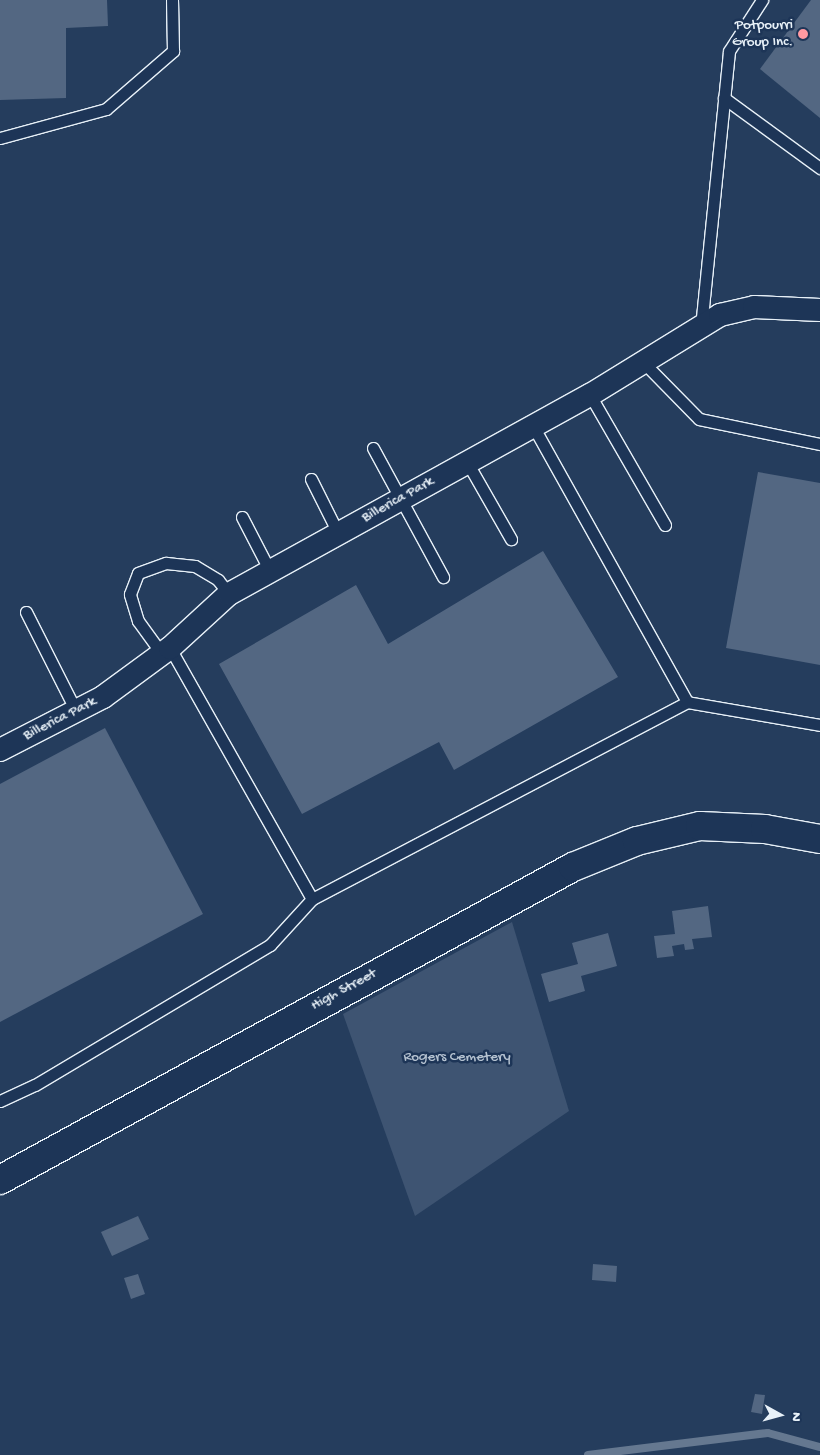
<!DOCTYPE html>
<style>
body{margin:0}
#map{position:relative;width:820px;height:1455px;overflow:hidden;background:#253d5d;font-family:"Gochi Hand",sans-serif}
div>[style]{position:absolute}
.green>*{inset:0;background:#3e5472}
.stream>*{height:8px;margin:-4px;padding:0 4px;transform-origin:4px;border-radius:4px;background:#657890}
.building>*{inset:0;background:#536782}
.roads{filter:drop-shadow(1px 0 #e8f1f8) drop-shadow(-1px 0 #e8f1f8) drop-shadow(0 1px #e8f1f8) drop-shadow(0 -1px #e8f1f8)}
.service>*{height:11px;margin:-5.5px;padding:0 5.5px;transform-origin:5.5px;border-radius:5.5px;background:#1d3557}
.minor>*{height:22px;margin:-11px;padding:0 11px;transform-origin:11px;border-radius:11px;background:#1d3557}
.secondary>*{height:28px;margin:-14px;padding:0 14px;transform-origin:14px;border-radius:14px;background:#1d3557}
.dots>*{width:14px;height:14px;translate:-50% -50%;box-sizing:border-box;border:2px solid #1d3557;border-radius:50%}
span{translate:-50% -50%;white-space:nowrap;text-align:center;line-height:1.15;-webkit-text-stroke:5px #1d3557;paint-order:stroke}
.poi-label{font-size:15px;color:#e8f1f8}
.right{translate:-100% -50%;text-align:right}
.street-label{font-size:15px;color:#e8f1f8}
.park-label{font-size:15px;color:#b5c2d0}
.north{position:absolute;left:755px;top:1390px;width:50px;height:50px;-webkit-text-stroke:4px #1d3557;paint-order:stroke;rotate:97deg;font-size:14px;font-weight:700;line-height:20px;text-align:center;color:#e8f1f8}
.north::after{content:'';display:block;margin:auto;width:18px;height:22px;background:#e8f1f8;clip-path:polygon(50% 0,100% 100%,50% 72%,0 100%)}
</style>
<div id="map">
<div class="green">
<i style="clip-path:polygon(512px 922px,569px 1111px,415px 1216px,343px 1014px)"></i>
</div>
<div class="stream">
<i style="left:588px;top:1455px;width:181px;rotate:-7deg"></i>
<i style="left:768px;top:1433px;width:54px;rotate:15.1deg"></i>
</div>
<div class="building">
<i style="clip-path:polygon(0 0,107px 0,108px 26px,66px 28px,66px 98px,0 100px)"></i>
<i style="clip-path:polygon(811px 0,820px 0,820px 118px,760px 69px)"></i>
<i style="clip-path:polygon(758px 472px,820px 483px,820px 665px,726px 648px)"></i>
<i style="clip-path:polygon(543px 551px,618px 677px,454px 770px,439px 742px,302px 814px,219px 664px,356px 585px,388px 644px)"></i>
<i style="clip-path:polygon(105px 728px,203px 914px,0 1022px,0 784px)"></i>
<i style="clip-path:polygon(708px 906px,712px 937px,692px 939px,694px 949px,685px 950px,684px 944px,672px 946px,674px 956px,657px 958px,654px 936px,675px 934px,672px 911px)"></i>
<i style="clip-path:polygon(608px 933px,617px 966px,581px 976px,585px 991px,549px 1002px,541px 974px,578px 964px,572px 943px)"></i>
<i style="clip-path:polygon(138px 1216px,149px 1239px,112px 1256px,101px 1232px)"></i>
<i style="clip-path:polygon(593px 1264px,617px 1266px,616px 1282px,592px 1280px)"></i>
<i style="clip-path:polygon(138px 1274px,145px 1294px,131px 1299px,124px 1278px)"></i>
<i style="clip-path:polygon(755px 1394px,765px 1395px,762px 1414px,751px 1412px)"></i>
</div>
<div class="roads">
<div class="service">
<i style="left:724px;top:98px;width:119px;rotate:36.1deg"></i>
<i style="left:0;top:138px;width:110px;rotate:-15.3deg"></i>
<i style="left:106px;top:109px;width:89px;rotate:-40.9deg"></i>
<i style="left:173px;top:51px;width:51px;rotate:-91.1deg"></i>
<i style="left:701px;top:327px;width:277px;rotate:-84.2deg"></i>
<i style="left:729px;top:51px;width:61px;rotate:-57.1deg"></i>
<i style="left:644px;top:363px;width:78px;rotate:45.5deg"></i>
<i style="left:699px;top:419px;width:124px;rotate:11.7deg"></i>
<i style="left:590px;top:395px;width:150px;rotate:60deg"></i>
<i style="left:533px;top:426px;width:316px;rotate:60.8deg"></i>
<i style="left:373px;top:448px;width:147px;rotate:61.5deg"></i>
<i style="left:467px;top:462px;width:89px;rotate:60.3deg"></i>
<i style="left:311px;top:479px;width:60px;rotate:63.4deg"></i>
<i style="left:242px;top:517px;width:61px;rotate:62.6deg"></i>
<i style="left:26px;top:612px;width:111px;rotate:63.2deg"></i>
<i style="left:162px;top:654px;width:41px;rotate:-126deg"></i>
<i style="left:138px;top:621px;width:28px;rotate:-107deg"></i>
<i style="left:130px;top:594px;width:22px;rotate:-69deg"></i>
<i style="left:138px;top:573px;width:30px;rotate:-20deg"></i>
<i style="left:166px;top:563px;width:29px;rotate:6deg"></i>
<i style="left:195px;top:566px;width:27px;rotate:31deg"></i>
<i style="left:218px;top:580px;width:18px;rotate:52deg"></i>
<i style="left:312px;top:899px;width:424px;rotate:-27.7deg"></i>
<i style="left:687px;top:702px;width:135px;rotate:9.8deg"></i>
<i style="left:0;top:1101px;width:38px;rotate:-25deg"></i>
<i style="left:35px;top:1085px;width:274px;rotate:-30.8deg"></i>
<i style="left:270px;top:945px;width:62px;rotate:-47.6deg"></i>
<i style="left:312px;top:899px;width:288px;rotate:-119.5deg"></i>
</div>
<div class="minor">
<i style="left:0;top:750px;width:116px;rotate:-27.2deg"></i>
<i style="left:103px;top:697px;width:83px;rotate:-36.2deg"></i>
<i style="left:170px;top:648px;width:80px;rotate:-42.5deg"></i>
<i style="left:229px;top:594px;width:412px;rotate:-28.9deg"></i>
<i style="left:590px;top:395px;width:153px;rotate:-31.6deg"></i>
<i style="left:720px;top:315px;width:35px;rotate:-13deg"></i>
<i style="left:754px;top:307px;width:66px;rotate:2.6deg"></i>
</div>
<div class="secondary">
<i style="left:0;top:1180px;width:653px;rotate:-28.65deg"></i>
<i style="left:573px;top:867px;width:69px;rotate:-22.1deg"></i>
<i style="left:637px;top:841px;width:65px;rotate:-13.4deg"></i>
<i style="left:700px;top:826px;width:65px;rotate:2.6deg"></i>
<i style="left:765px;top:829px;width:56px;rotate:10.3deg"></i>
</div>
</div>
<div class="dots">
<i style="left:803px;top:34px;background:#ff9aa2"></i>
</div>
<div class="poi-label">
<span class="right" style="left:793px;top:34px">Potpourri<br>Group Inc.</span>
</div>
<div class="street-label">
<span style="left:398px;top:500px;rotate:-29deg">Billerica Park</span>
<span style="left:60px;top:719px;rotate:-27deg">Billerica Park</span>
<span style="left:344px;top:990px;rotate:-29deg">High Street</span>
</div>
<div class="park-label">
<span style="left:457px;top:1058px">Rogers Cemetery</span>
</div>
<div class="north">N</div>
</div>
